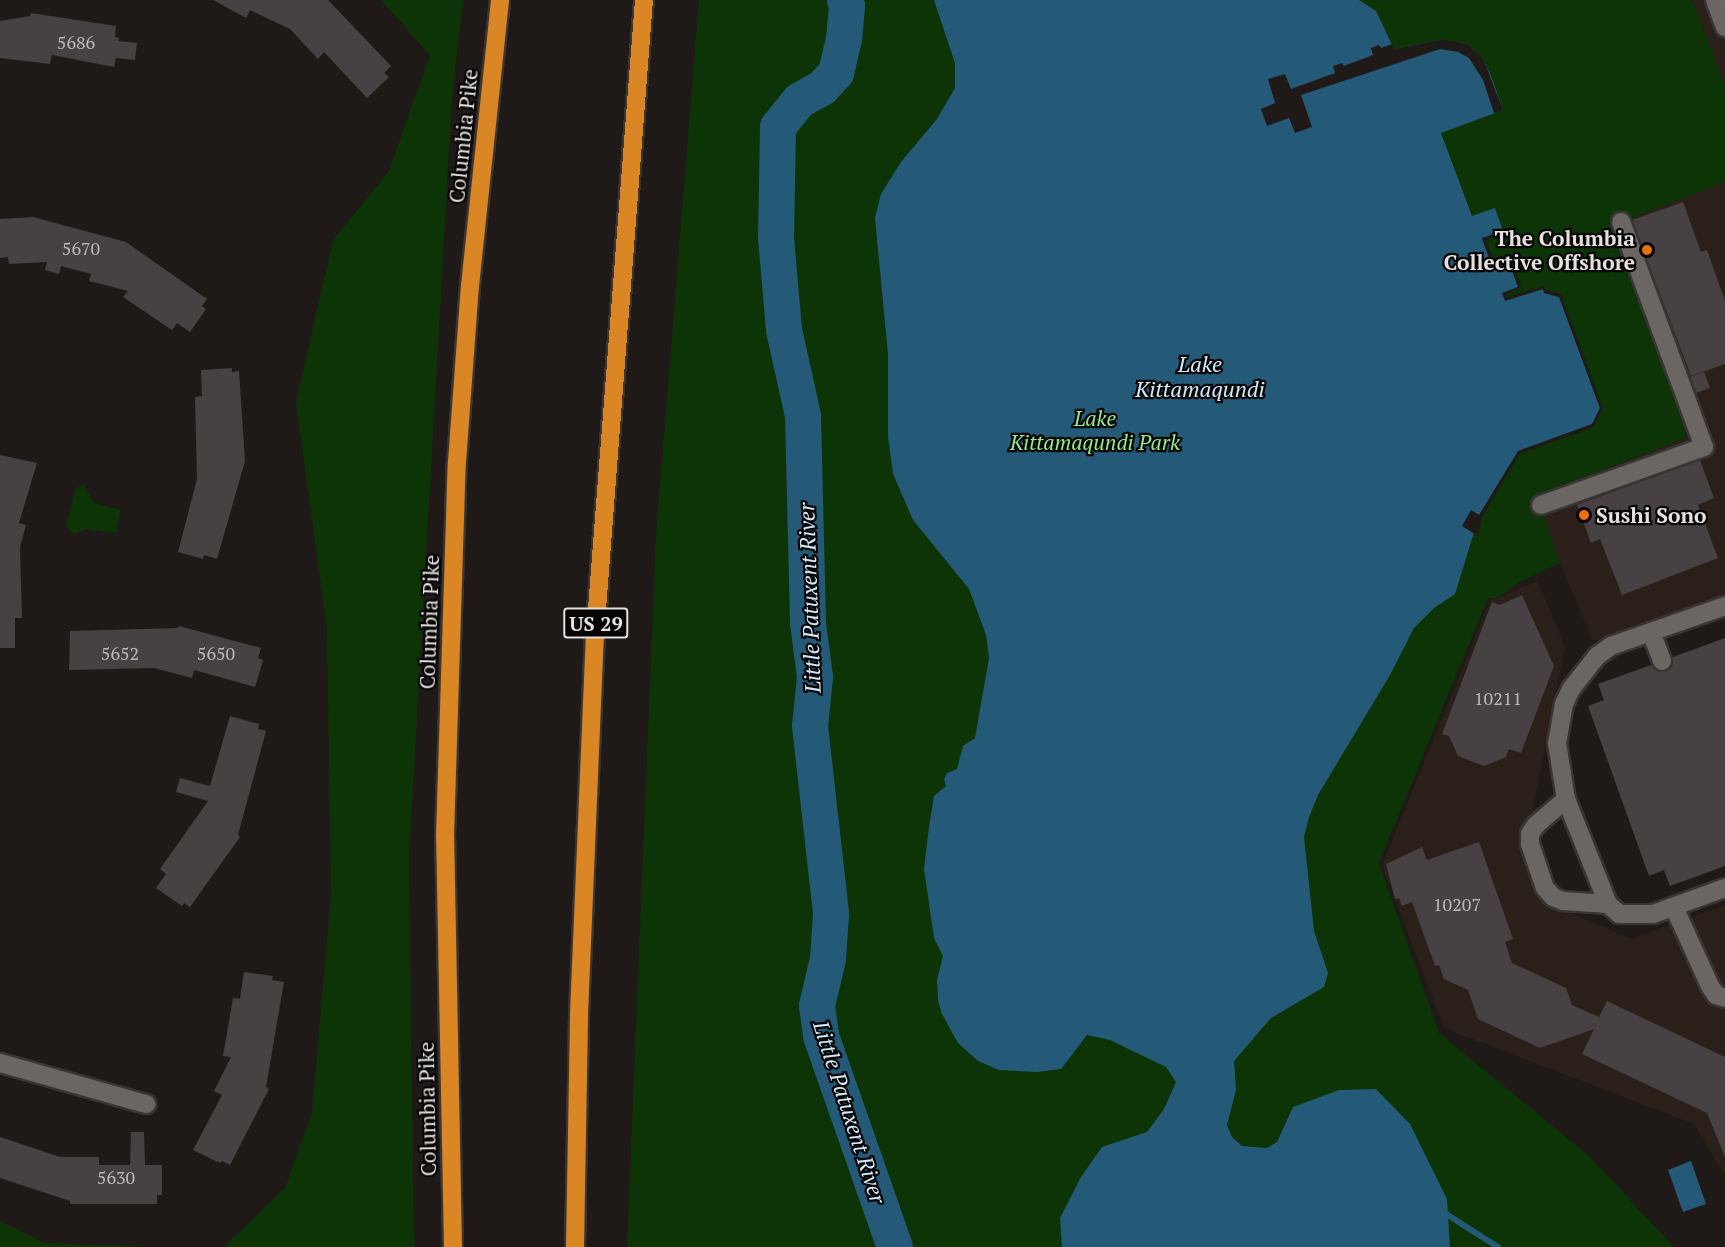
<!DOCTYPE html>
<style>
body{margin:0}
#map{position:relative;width:1725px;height:1247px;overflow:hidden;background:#1f1a17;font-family:"PT Serif",serif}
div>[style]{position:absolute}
.built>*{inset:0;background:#2a1f19}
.green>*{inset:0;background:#0c3407}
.water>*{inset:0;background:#245a77}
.pier>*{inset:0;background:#1f1a17}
.stream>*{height:6px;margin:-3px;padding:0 3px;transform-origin:3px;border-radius:3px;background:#245a77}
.river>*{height:36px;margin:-18px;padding:0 18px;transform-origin:18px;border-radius:18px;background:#245a77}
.building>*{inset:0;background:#474144}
.roads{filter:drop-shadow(2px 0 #393534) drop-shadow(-2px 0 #393534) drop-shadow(0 2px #393534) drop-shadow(0 -2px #393534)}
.minor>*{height:18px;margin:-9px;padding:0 9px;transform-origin:9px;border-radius:9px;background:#6c6663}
.highway>*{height:18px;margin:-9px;padding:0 9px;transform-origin:9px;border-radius:9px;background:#db8624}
.dots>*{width:16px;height:16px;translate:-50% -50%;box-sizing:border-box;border:3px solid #070505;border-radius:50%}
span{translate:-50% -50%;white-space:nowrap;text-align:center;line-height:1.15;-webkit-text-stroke:4.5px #070505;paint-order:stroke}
.number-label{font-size:18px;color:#beb9b8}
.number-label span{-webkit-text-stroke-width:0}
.shield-label span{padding:2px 4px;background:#070505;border:2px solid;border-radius:4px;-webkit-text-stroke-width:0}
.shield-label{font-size:20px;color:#e5e1df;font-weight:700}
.street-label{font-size:21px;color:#e5e1df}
.poi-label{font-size:21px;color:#e5e1df;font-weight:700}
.right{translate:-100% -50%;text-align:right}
.left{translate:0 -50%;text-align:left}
.park-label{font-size:21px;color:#95ea8a;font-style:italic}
.water-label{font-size:22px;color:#d2e8f7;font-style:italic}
</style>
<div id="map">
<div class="built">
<i style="clip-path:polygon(1690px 0,1725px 0,1725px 87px,1694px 3px)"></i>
<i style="clip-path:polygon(1725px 182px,1725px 595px,1593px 641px,1560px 563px,1537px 496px,1687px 437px,1613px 225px)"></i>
<i style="clip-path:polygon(1538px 581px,1565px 647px,1523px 857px,1544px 901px,1631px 939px,1725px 905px,1725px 1176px,1694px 1124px,1444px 1028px,1382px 865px,1490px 601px)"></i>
</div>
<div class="green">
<i style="clip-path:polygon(381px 0,463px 0,452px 98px,409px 857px,414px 1247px,224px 1247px,285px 1188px,312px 1113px,331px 895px,327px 629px,296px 402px,333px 240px,389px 171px,430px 55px)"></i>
<i style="clip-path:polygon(699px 0,1690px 0,1694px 3px,1725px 87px,1725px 182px,1614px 225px,1687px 437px,1537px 496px,1560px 563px,1518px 583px,1498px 598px,1488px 598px,1379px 863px,1439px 1033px,1588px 1155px,1674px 1247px,627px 1247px,656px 535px)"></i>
<i style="clip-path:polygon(83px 484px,94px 503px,121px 510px,116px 533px,86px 529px,74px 534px,66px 526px,75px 490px)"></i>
<i style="clip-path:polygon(0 1221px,45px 1243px,151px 1247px,0 1247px)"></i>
</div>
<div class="water">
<i style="clip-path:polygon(934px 0,1359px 0,1376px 11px,1394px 49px,1445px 39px,1467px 44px,1483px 58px,1493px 81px,1503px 110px,1441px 133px,1472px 216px,1495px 208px,1503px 231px,1482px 239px,1491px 263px,1507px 257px,1518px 287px,1503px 293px,1506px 300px,1543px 289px,1545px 293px,1559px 296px,1600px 408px,1593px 424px,1518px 452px,1479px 516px,1455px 594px,1434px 608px,1414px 628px,1390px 675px,1318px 795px,1309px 817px,1304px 837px,1314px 931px,1328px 973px,1324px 987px,1271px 1018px,1234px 1061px,1236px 1090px,1227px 1125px,1232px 1137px,1242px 1146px,1267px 1148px,1277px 1142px,1293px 1107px,1339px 1090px,1376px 1089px,1410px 1124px,1447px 1199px,1450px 1247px,1062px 1247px,1060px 1218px,1081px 1177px,1102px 1147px,1147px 1132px,1164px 1109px,1176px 1082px,1166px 1067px,1110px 1040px,1087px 1035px,1061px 1069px,1037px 1072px,999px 1070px,978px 1061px,958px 1043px,942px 1014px,938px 1001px,937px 980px,943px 956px,934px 938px,924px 869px,929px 827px,934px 796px,946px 786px,944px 779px,947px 773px,957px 769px,963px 746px,975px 738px,989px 658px,986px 635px,969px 589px,913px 520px,893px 474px,888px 436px,888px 354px,875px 218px,881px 194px,901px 162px,937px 119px,955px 88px,955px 63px)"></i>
<i style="clip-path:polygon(1691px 1161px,1706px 1204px,1683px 1212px,1668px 1170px)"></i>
</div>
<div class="pier">
<i style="clip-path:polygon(1445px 39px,1467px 44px,1483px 58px,1503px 110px,1494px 113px,1483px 80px,1469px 58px,1458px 52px,1440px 49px,1301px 95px,1312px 127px,1295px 133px,1289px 118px,1267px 126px,1261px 109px,1275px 103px,1268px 79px,1285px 74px,1291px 89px,1335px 73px,1333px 66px,1342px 63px,1344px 66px,1373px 55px,1371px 48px,1379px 45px,1381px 48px,1392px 44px,1394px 49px)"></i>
<i style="clip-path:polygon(1506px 230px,1505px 233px,1486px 240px,1493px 259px,1507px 254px,1510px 256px,1521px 287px,1506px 295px,1507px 297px,1543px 286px,1547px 291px,1561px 294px,1603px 408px,1594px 427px,1520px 454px,1482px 517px,1478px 536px,1462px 526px,1471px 510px,1479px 515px,1518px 451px,1592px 424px,1600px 408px,1559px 297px,1544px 293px,1543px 289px,1505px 301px,1502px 293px,1518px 287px,1508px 257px,1491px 263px,1482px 238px)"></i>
</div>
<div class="stream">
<i style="left:1443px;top:1212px;width:65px;rotate:32.5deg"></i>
</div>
<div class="river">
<i style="left:845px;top:0;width:6px;rotate:72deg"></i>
<i style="left:847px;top:6px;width:33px;rotate:95deg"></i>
<i style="left:844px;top:39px;width:35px;rotate:103deg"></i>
<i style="left:836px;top:73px;width:21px;rotate:133deg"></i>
<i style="left:822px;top:88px;width:26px;rotate:151deg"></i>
<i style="left:799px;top:101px;width:33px;rotate:129deg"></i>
<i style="left:778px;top:127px;width:111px;rotate:91deg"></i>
<i style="left:776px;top:238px;width:92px;rotate:85deg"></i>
<i style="left:784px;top:330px;width:88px;rotate:77.5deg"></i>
<i style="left:803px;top:416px;width:207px;rotate:88.6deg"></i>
<i style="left:808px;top:623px;width:54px;rotate:82.6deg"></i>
<i style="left:815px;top:677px;width:49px;rotate:95.8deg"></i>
<i style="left:810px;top:726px;width:189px;rotate:83.6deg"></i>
<i style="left:831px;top:914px;width:45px;rotate:93.8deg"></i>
<i style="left:828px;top:959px;width:48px;rotate:103.2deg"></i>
<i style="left:817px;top:1006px;width:30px;rotate:82deg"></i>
<i style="left:821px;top:1036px;width:224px;rotate:70.7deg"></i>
</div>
<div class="building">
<i style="clip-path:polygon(213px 0,328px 0,391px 66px,384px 73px,389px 77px,367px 98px,324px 52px,318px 59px,290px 29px,250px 10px,246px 18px)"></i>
<i style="clip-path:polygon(31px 13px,116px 26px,115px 37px,119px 38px,118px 41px,137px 43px,135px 60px,116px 58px,114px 67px,52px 55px,50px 64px,0 58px,0 21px,30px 16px)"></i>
<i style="clip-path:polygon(1683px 202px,1701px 252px,1707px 250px,1725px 301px,1725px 364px,1691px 376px,1632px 220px)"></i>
<i style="clip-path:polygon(33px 217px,126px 242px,207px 299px,202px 306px,206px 309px,190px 332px,177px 323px,172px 330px,123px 297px,128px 291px,89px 281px,91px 274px,61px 266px,59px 274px,45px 270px,47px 262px,9px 264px,8px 257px,0 258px,0 219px)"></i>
<i style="clip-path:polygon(232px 368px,232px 372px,239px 371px,245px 461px,217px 559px,204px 555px,203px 559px,178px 552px,197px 479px,195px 397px,202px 396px,201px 370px)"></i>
<i style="clip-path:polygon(1704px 372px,1710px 388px,1696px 393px,1690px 377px)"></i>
<i style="clip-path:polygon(0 455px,37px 463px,19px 523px,26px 525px,20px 547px,22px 618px,15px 618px,15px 648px,0 648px)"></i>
<i style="clip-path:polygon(1700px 460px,1714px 498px,1698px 505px,1718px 558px,1622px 595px,1600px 539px,1591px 543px,1577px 505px)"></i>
<i style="clip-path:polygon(1522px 595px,1554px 666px,1521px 753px,1509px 749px,1506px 757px,1484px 766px,1458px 756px,1449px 736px,1442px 734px,1492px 602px,1500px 605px)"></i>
<i style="clip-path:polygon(179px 626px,261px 648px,258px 658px,263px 660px,255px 687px,194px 670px,192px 678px,154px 668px,69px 670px,70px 631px,178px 628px)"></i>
<i style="clip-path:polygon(1725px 638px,1725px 866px,1670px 886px,1664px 870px,1649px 876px,1588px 706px,1604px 700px,1598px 684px,1651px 665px,1655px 670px,1665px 672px,1671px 668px,1673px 657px)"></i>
<i style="clip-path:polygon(230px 716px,259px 724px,258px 729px,266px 731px,238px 835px,240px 837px,190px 907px,184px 903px,182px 906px,156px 888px,166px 874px,160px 869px,208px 801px,176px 792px,180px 778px,210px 786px)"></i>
<i style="clip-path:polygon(1479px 842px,1513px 939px,1505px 942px,1512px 963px,1566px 988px,1572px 1005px,1599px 1017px,1607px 1001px,1725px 1057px,1725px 1157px,1707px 1113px,1582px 1054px,1594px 1029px,1540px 1048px,1478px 1019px,1468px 990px,1444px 979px,1439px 965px,1435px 966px,1412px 902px,1402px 906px,1399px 898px,1395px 899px,1386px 864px,1422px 847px,1427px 860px)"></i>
<i style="clip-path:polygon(244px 972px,273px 976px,272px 980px,284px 982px,266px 1087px,269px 1089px,230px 1165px,222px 1161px,220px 1163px,193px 1150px,222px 1095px,214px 1091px,231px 1057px,223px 1056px,233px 998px,240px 999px)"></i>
<i style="clip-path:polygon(131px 1132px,144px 1132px,145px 1165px,162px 1165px,162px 1195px,157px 1195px,157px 1204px,70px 1204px,70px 1201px,0 1178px,0 1137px,60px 1157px,99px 1157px,99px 1165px,130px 1165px)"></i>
</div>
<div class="roads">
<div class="minor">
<i style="left:1715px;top:0;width:29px;rotate:70deg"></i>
<i style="left:1541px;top:505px;width:173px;rotate:-19.6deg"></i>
<i style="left:1704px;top:447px;width:240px;rotate:-110.2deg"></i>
<i style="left:1725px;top:606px;width:121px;rotate:160.7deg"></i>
<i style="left:1611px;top:646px;width:17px;rotate:144deg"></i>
<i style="left:1597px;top:656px;width:42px;rotate:128.2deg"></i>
<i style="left:1571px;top:689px;width:17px;rotate:115deg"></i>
<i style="left:1564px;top:704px;width:40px;rotate:100deg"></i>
<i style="left:1557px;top:743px;width:57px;rotate:80.9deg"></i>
<i style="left:1566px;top:799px;width:113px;rotate:68.2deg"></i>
<i style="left:1608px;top:904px;width:15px;rotate:42deg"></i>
<i style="left:1619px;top:914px;width:34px"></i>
<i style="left:1653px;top:914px;width:77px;rotate:-19.9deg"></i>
<i style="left:1651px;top:632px;width:31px;rotate:69deg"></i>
<i style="left:1566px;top:799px;width:40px;rotate:139deg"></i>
<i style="left:1536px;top:825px;width:11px;rotate:124deg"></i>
<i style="left:1530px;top:834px;width:10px;rotate:90deg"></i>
<i style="left:1530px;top:844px;width:46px;rotate:71.2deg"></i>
<i style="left:1545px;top:888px;width:12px;rotate:48deg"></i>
<i style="left:1553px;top:897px;width:11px;rotate:22deg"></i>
<i style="left:1563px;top:901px;width:45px;rotate:3.8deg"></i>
<i style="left:1674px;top:907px;width:87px;rotate:65.5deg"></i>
<i style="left:1710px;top:986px;width:11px;rotate:56deg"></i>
<i style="left:1716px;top:995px;width:9px;rotate:18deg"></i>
<i style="left:0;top:1063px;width:152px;rotate:15.7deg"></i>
</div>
<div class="highway">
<i style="left:453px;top:1247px;width:411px;rotate:-91.1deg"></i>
<i style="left:445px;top:836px;width:374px;rotate:-88.2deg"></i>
<i style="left:457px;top:462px;width:176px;rotate:-85.8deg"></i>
<i style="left:470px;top:286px;width:288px;rotate:-84deg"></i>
<i style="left:575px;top:1247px;width:233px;rotate:-89deg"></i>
<i style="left:579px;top:1014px;width:379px;rotate:-87.6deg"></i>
<i style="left:595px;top:635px;width:637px;rotate:-85.59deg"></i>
</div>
</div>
<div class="dots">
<i style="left:1647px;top:250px;background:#e8710a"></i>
<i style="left:1584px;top:515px;background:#e8710a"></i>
</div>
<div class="number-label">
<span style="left:76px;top:42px">5686</span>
<span style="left:81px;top:248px">5670</span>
<span style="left:120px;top:653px">5652</span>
<span style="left:216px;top:653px">5650</span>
<span style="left:1498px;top:698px">10211</span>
<span style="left:1457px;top:904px">10207</span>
<span style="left:116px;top:1177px">5630</span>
</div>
<div class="shield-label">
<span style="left:596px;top:623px">US 29</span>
</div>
<div class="street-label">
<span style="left:463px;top:136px;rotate:-84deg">Columbia Pike</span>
<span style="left:429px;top:622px;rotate:-88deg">Columbia Pike</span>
<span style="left:427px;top:1109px;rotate:-91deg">Columbia Pike</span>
</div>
<div class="poi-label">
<span class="right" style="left:1635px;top:250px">The Columbia<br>Collective Offshore</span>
<span class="left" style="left:1596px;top:515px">Sushi Sono</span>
</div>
<div class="park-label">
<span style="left:1095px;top:430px">Lake<br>Kittamaqundi Park</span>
</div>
<div class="water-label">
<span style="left:1200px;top:376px">Lake<br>Kittamaqundi</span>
<span style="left:809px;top:598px;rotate:-92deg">Little Patuxent River</span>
<span style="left:850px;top:1112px;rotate:72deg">Little Patuxent River</span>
</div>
</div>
